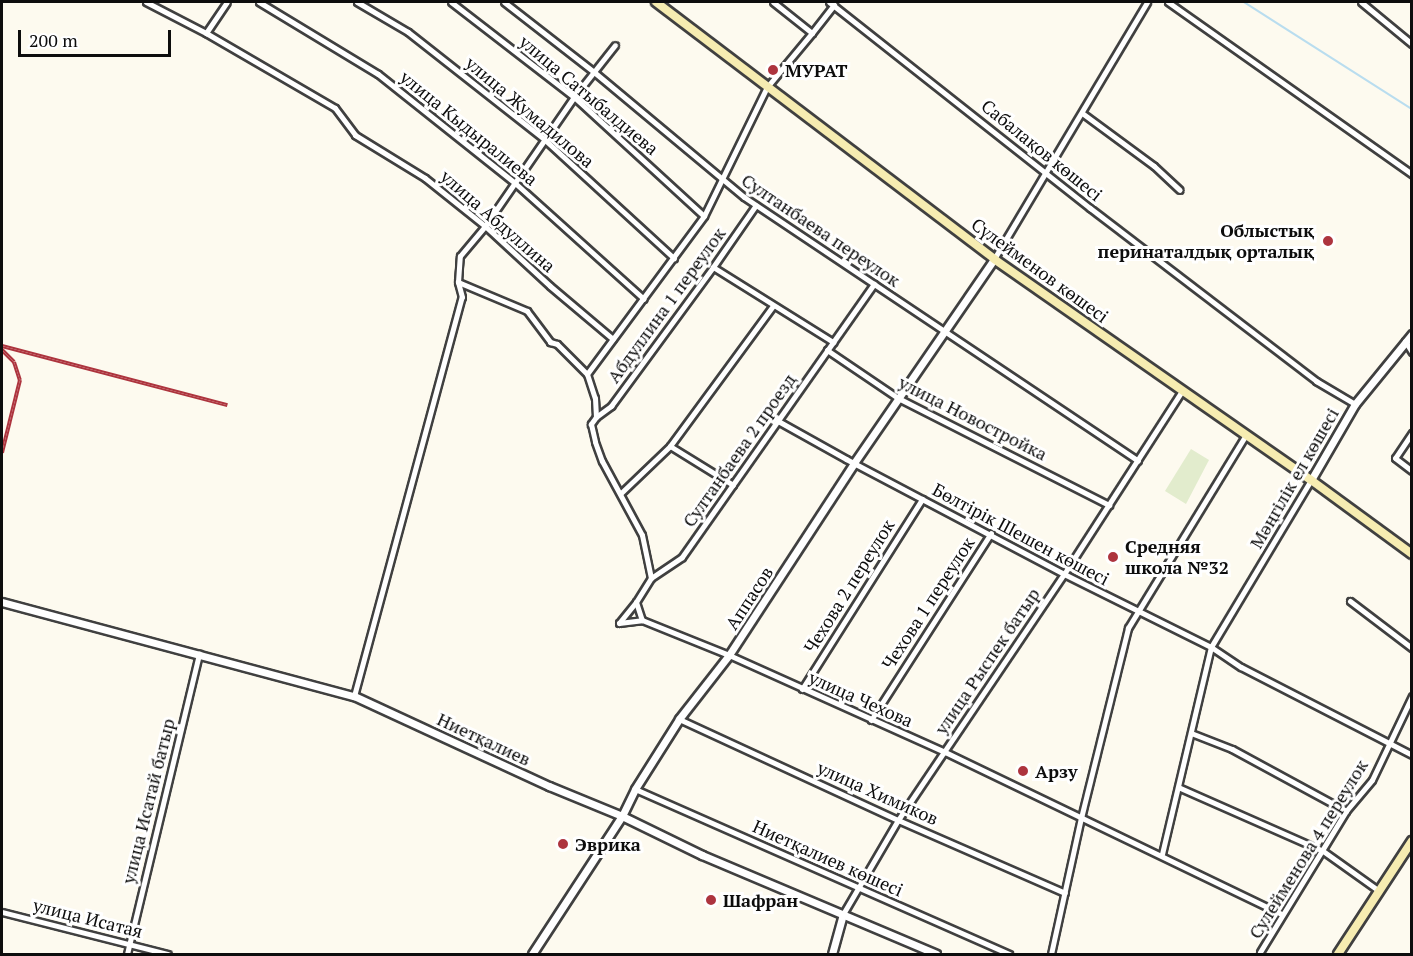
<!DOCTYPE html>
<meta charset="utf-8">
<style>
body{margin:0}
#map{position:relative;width:1413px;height:956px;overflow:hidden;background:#fdfaef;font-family:"PT Serif",serif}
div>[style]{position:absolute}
.pitch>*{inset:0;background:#e2eccd}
.stream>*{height:1.5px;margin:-0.75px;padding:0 0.75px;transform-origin:0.75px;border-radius:0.75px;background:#b9ddef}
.roads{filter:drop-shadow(2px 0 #404040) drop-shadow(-2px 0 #404040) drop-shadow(0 2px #404040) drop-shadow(0 -2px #404040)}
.minor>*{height:5px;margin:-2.5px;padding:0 2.5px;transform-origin:2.5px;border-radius:2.5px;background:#fff}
.tertiary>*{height:7px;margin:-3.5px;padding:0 3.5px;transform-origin:3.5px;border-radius:3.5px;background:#fff}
.secondary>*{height:8px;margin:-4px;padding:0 4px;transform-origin:4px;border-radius:4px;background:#f6ecb1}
.rail>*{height:4px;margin-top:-2px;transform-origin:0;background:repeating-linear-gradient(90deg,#fff 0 4.5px,#ad343e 0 9px);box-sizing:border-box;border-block:2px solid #ad343e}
.dots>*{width:16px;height:16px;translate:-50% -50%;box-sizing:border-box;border:3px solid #fff;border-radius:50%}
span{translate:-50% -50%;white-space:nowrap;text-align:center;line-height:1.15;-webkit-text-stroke:6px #fff;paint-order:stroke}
.poi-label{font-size:18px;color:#0d0d0d;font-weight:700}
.left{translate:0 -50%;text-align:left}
.right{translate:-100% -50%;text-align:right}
.street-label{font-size:18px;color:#0d0d0d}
.frame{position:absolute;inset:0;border:3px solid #0d0d0d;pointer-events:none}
.scale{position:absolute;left:18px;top:30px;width:153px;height:27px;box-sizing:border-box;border:3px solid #0d0d0d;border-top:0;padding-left:8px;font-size:18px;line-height:21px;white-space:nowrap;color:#0d0d0d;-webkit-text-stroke:4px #fff;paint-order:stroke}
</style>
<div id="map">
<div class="pitch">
<i style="clip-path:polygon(1191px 449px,1209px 460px,1186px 504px,1165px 491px)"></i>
</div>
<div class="stream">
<i style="left:1244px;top:2px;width:199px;rotate:32.5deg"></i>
</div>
<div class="roads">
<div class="minor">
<i style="left:146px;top:2px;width:68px;rotate:27.3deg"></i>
<i style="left:206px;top:33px;width:149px;rotate:30.2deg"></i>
<i style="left:335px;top:108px;width:34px;rotate:53deg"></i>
<i style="left:355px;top:135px;width:82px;rotate:31.6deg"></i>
<i style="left:425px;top:178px;width:77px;rotate:38.7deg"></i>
<i style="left:485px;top:226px;width:88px;rotate:42.7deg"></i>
<i style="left:550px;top:286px;width:82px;rotate:40.1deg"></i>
<i style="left:259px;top:2px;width:139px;rotate:31.2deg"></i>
<i style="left:378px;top:74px;width:175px;rotate:38.5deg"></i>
<i style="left:515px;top:183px;width:173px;rotate:42deg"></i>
<i style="left:357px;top:2px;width:59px;rotate:30.5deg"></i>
<i style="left:408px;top:32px;width:174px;rotate:38.2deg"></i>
<i style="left:545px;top:140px;width:175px;rotate:42.5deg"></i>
<i style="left:451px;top:2px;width:155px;rotate:37.7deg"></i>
<i style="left:574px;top:97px;width:176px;rotate:42.5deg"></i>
<i style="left:504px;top:2px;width:114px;rotate:37.9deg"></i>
<i style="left:594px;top:72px;width:195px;rotate:39.8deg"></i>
<i style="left:744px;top:197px;width:474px;rotate:33.8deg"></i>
<i style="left:773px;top:2px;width:50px;rotate:38.5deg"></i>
<i style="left:812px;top:33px;width:36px;rotate:-52deg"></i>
<i style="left:829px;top:2px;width:333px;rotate:38.3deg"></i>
<i style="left:1090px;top:208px;width:285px;rotate:37.4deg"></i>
<i style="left:1316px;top:381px;width:45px;rotate:30.5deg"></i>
<i style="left:1168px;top:2px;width:299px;rotate:35.2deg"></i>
<i style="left:1361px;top:2px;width:66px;rotate:39.5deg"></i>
<i style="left:206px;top:33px;width:37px;rotate:-56deg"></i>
<i style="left:1082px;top:113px;width:89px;rotate:36.4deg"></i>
<i style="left:1154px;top:166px;width:35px;rotate:43deg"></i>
<i style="left:994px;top:259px;width:299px;rotate:-59.2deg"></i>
<i style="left:713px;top:267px;width:142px;rotate:32deg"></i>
<i style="left:458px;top:282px;width:75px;rotate:22.8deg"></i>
<i style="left:527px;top:311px;width:39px;rotate:53deg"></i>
<i style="left:550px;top:342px;width:7px;rotate:16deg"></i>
<i style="left:557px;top:344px;width:42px;rotate:45deg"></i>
<i style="left:587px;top:374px;width:25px;rotate:72deg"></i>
<i style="left:595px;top:398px;width:19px;rotate:87deg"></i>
<i style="left:596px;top:417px;width:9px;rotate:126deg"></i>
<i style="left:591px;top:424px;width:18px;rotate:77deg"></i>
<i style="left:595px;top:442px;width:20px;rotate:70deg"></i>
<i style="left:602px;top:461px;width:84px;rotate:61.6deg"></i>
<i style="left:642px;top:535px;width:44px;rotate:78.2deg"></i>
<i style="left:1405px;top:341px;width:13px;rotate:58deg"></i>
<i style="left:827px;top:350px;width:86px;rotate:34.1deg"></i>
<i style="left:898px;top:398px;width:237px;rotate:26.9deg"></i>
<i style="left:587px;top:374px;width:197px;rotate:-53.5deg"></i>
<i style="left:704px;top:216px;width:144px;rotate:-64deg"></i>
<i style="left:767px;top:87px;width:70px;rotate:-50.2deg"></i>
<i style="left:596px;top:417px;width:19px;rotate:-36deg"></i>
<i style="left:611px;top:406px;width:172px;rotate:-53.7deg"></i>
<i style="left:713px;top:267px;width:75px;rotate:-55.3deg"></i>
<i style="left:778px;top:421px;width:78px;rotate:29.2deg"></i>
<i style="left:846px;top:459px;width:246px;rotate:27.8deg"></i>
<i style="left:1064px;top:574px;width:164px;rotate:26.4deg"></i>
<i style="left:1211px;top:647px;width:36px;rotate:34deg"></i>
<i style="left:1241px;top:667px;width:192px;rotate:27.2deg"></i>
<i style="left:1412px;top:433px;width:30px;rotate:124deg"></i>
<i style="left:1395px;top:458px;width:21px;rotate:37deg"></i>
<i style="left:670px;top:446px;width:74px;rotate:31.8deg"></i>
<i style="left:621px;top:493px;width:68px;rotate:-43.8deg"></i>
<i style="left:670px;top:446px;width:174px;rotate:-53.7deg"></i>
<i style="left:1350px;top:601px;width:78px;rotate:37.2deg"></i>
<i style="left:636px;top:602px;width:19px;rotate:72deg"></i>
<i style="left:619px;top:623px;width:23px;rotate:-7deg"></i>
<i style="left:642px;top:620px;width:94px;rotate:21.9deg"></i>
<i style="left:729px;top:655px;width:237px;rotate:24.2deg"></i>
<i style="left:945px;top:752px;width:374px;rotate:25.7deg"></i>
<i style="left:619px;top:623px;width:27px;rotate:-51deg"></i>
<i style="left:636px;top:602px;width:28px;rotate:-58deg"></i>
<i style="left:651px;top:578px;width:37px;rotate:-34deg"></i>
<i style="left:682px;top:557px;width:334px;rotate:-54.9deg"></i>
<i style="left:802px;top:689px;width:225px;rotate:-57.7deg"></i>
<i style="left:354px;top:696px;width:413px;rotate:-74.9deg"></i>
<i style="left:462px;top:297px;width:16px;rotate:-105deg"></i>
<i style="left:458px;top:282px;width:26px;rotate:-86deg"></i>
<i style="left:460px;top:256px;width:39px;rotate:-50deg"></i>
<i style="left:485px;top:226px;width:157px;rotate:-55.4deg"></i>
<i style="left:574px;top:97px;width:66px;rotate:-51.7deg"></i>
<i style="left:679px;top:719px;width:241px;rotate:24.8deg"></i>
<i style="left:898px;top:820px;width:182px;rotate:23.6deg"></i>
<i style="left:871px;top:720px;width:222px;rotate:-57.3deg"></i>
<i style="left:1191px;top:733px;width:44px;rotate:21.3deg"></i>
<i style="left:1232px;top:749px;width:130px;rotate:28.5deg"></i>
<i style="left:1178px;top:787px;width:158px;rotate:23.8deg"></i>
<i style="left:1323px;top:851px;width:69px;rotate:35.5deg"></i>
<i style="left:635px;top:789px;width:409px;rotate:23.8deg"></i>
<i style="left:1162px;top:854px;width:213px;rotate:-76.7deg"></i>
<i style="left:1211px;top:647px;width:195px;rotate:-59.1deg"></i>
<i style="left:2px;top:912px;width:171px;rotate:14.2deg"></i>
<i style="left:843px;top:914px;width:109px;rotate:-59.7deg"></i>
<i style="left:898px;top:820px;width:297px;rotate:-56deg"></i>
<i style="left:1064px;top:574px;width:218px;rotate:-57.2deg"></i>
<i style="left:1260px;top:952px;width:165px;rotate:-58.6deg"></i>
<i style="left:1346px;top:811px;width:40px;rotate:-50deg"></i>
<i style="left:1372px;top:780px;width:93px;rotate:-64.5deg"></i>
<i style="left:127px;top:954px;width:309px;rotate:-76.5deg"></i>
<i style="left:1051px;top:954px;width:139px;rotate:-77.6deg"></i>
<i style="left:1081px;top:818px;width:196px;rotate:-76.1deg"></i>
<i style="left:1128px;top:628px;width:226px;rotate:-58.6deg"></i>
</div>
<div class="tertiary">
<i style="left:1311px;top:480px;width:88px;rotate:-59.9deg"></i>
<i style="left:1355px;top:404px;width:90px;rotate:-50.8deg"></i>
<i style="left:2px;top:602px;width:364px;rotate:15deg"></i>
<i style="left:354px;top:696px;width:215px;rotate:24.8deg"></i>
<i style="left:549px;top:786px;width:79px;rotate:22.3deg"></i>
<i style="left:622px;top:816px;width:89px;rotate:26deg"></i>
<i style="left:702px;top:855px;width:254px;rotate:22.9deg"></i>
<i style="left:532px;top:954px;width:165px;rotate:-56.9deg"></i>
<i style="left:622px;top:816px;width:30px;rotate:-64deg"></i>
<i style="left:635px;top:789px;width:83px;rotate:-57.8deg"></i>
<i style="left:679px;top:719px;width:81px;rotate:-52deg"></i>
<i style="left:729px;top:655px;width:229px;rotate:-56.9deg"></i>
<i style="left:854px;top:463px;width:247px;rotate:-55.5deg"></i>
<i style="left:832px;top:954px;width:41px;rotate:-74.6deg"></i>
</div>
<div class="secondary">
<i style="left:656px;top:2px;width:425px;rotate:37.2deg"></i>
<i style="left:994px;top:259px;width:386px;rotate:34.9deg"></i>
<i style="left:1311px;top:480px;width:125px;rotate:36.2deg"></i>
<i style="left:1338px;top:954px;width:135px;rotate:-56.8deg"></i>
</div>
</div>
<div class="rail">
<i style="left:2px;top:346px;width:233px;rotate:14.7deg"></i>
<i style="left:2px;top:350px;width:17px;rotate:45deg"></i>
<i style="left:14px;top:362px;width:19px;rotate:72deg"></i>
<i style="left:20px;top:380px;width:75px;rotate:103.9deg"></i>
</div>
<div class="dots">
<i style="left:773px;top:70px;background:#ad343e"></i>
<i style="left:1328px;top:241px;background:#ad343e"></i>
<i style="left:1113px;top:557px;background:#ad343e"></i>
<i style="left:1023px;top:771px;background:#ad343e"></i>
<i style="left:563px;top:844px;background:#ad343e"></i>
<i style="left:711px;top:900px;background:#ad343e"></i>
</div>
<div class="poi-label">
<span class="left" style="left:785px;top:70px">МУРАТ</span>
<span class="right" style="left:1314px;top:241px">Облыстық<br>перинаталдық орталық</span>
<span class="left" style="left:1125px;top:557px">Средняя<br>школа №32</span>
<span class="left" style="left:1035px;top:771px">Арзу</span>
<span class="left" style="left:575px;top:844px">Эврика</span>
<span class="left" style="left:723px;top:900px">Шафран</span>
</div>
<div class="street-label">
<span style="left:589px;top:95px;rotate:40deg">улица Сатыбалдиева</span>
<span style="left:530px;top:112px;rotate:40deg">улица Жумадилова</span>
<span style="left:469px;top:128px;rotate:39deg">улица Кыдыралиева</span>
<span style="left:1042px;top:150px;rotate:39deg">Сабалақов көшесі</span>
<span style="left:498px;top:221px;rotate:41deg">улица Абдуллина</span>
<span style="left:821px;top:230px;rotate:34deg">Султанбаева переулок</span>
<span style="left:1040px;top:270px;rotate:36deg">Сүлейменов көшесі</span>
<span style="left:666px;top:305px;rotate:-54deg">Абдуллина 1 переулок</span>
<span style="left:973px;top:418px;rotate:27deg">улица Новостройка</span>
<span style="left:739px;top:450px;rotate:-55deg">Султанбаева 2 проезд</span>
<span style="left:1294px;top:478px;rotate:-60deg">Мәңгілік ел көшесі</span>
<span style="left:1021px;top:534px;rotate:28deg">Бөлтірік Шешен көшесі</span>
<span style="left:849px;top:586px;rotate:-58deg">Чехова 2 переулок</span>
<span style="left:749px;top:598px;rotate:-57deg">Аппасов</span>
<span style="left:928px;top:603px;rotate:-57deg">Чехова 1 переулок</span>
<span style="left:987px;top:661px;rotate:-56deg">улица Рыспек батыр</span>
<span style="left:861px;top:699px;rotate:24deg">улица Чехова</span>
<span style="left:484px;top:739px;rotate:25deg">Ниетқалиев</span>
<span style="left:878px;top:793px;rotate:24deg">улица Химиков</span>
<span style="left:148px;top:801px;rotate:-76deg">улица Исатай батыр</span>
<span style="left:1308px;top:849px;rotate:-58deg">Сулейменова 4 переулок</span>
<span style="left:828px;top:858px;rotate:24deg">Ниетқалиев көшесі</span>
<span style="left:88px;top:918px;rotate:14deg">улица Исатая</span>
</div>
<div class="frame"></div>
<div class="scale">200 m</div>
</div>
